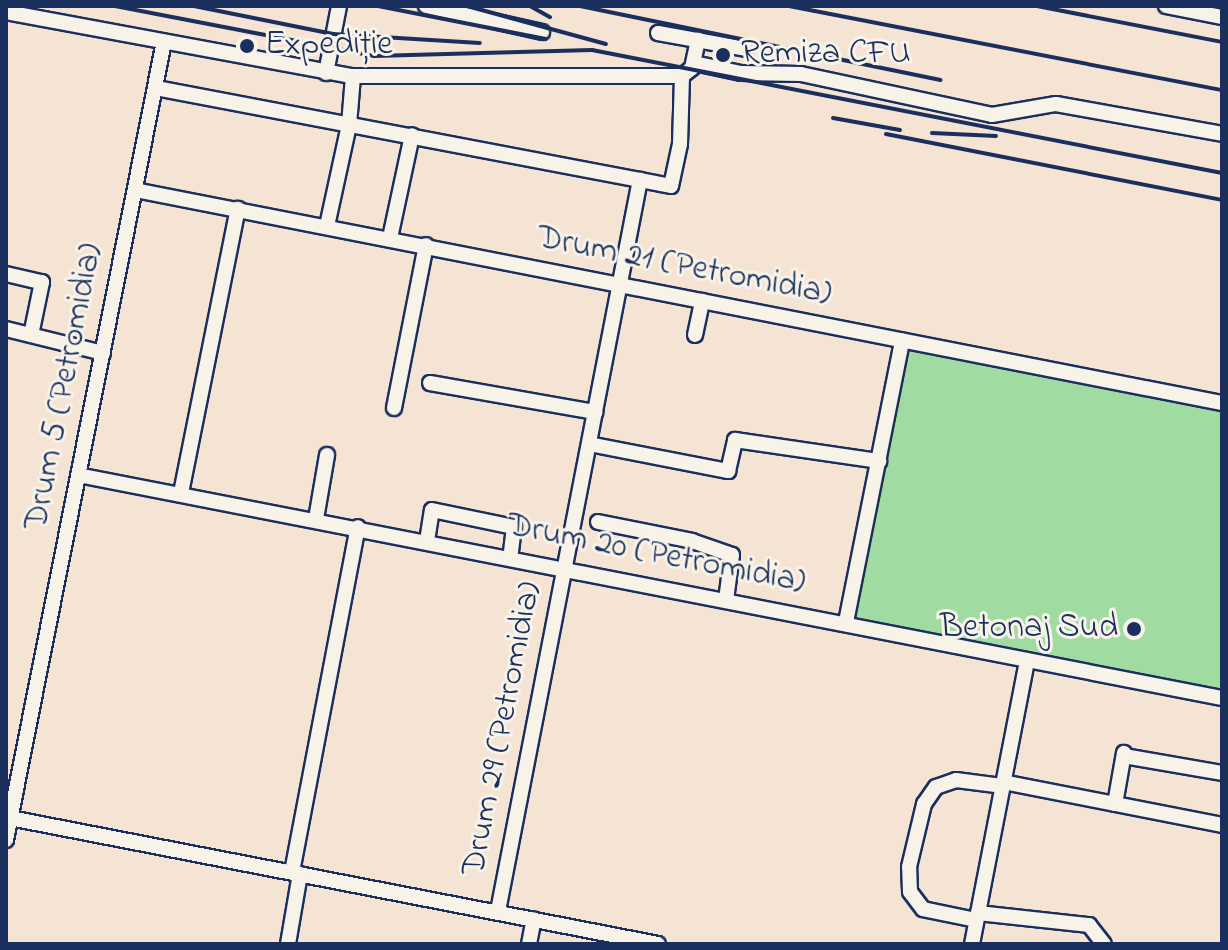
<!DOCTYPE html>
<meta charset="utf-8">
<style>
body{margin:0}
#map{position:relative;width:1228px;height:950px;overflow:hidden;background:#f7f3e8;font-family:"Indie Flower",sans-serif}
div>[style]{position:absolute}
.built>*{inset:0;background:#f5e3d3}
.green>*{inset:0;background:#a0dba2}
.roads{filter:drop-shadow(2px 0 #1b2f5e) drop-shadow(-2px 0 #1b2f5e) drop-shadow(0 2px #1b2f5e) drop-shadow(0 -2px #1b2f5e)}
.minor>*{height:14px;margin:-7px;padding:0 7px;transform-origin:7px;border-radius:7px;background:#f7f3e8}
.rail>*{height:4px;margin:-2px;padding:0 2px;transform-origin:2px;border-radius:2px;background:#1b2f5e}
.dots>*{width:22px;height:22px;translate:-50% -50%;box-sizing:border-box;border:4px solid #f7f3e8;border-radius:50%}
span{translate:-50% -50%;white-space:nowrap;text-align:center;line-height:1.15;-webkit-text-stroke:6px #f7f3e8;paint-order:stroke}
.poi-label{font-size:34px;color:#1b2f5e}
.left{translate:0 -50%;text-align:left}
.right{translate:-100% -50%;text-align:right}
.street-label{font-size:34px;color:#1b2f5e}
.frame{position:absolute;inset:0;border:8px solid #1b2f5e;pointer-events:none}
</style>
<div id="map">
<div class="built">
<i style="clip-path:polygon(6px 6px,1222px 6px,1222px 944px,6px 944px)"></i>
</div>
<div class="green">
<i style="clip-path:polygon(902px 341px,1222px 403px,1222px 698px,846px 622px)"></i>
</div>
<div class="roads">
<div class="minor">
<i style="left:426px;top:6px;width:119px;rotate:12.6deg"></i>
<i style="left:1166px;top:6px;width:57px;rotate:11.1deg"></i>
<i style="left:6px;top:12px;width:353px;rotate:10.5deg"></i>
<i style="left:353px;top:76px;width:329px"></i>
<i style="left:658px;top:33px;width:89px;rotate:10.3deg"></i>
<i style="left:694px;top:63px;width:48px;rotate:12deg"></i>
<i style="left:741px;top:73px;width:60px;rotate:1deg"></i>
<i style="left:801px;top:74px;width:195px;rotate:12.1deg"></i>
<i style="left:992px;top:115px;width:65px;rotate:-9.8deg"></i>
<i style="left:1056px;top:104px;width:169px;rotate:10.2deg"></i>
<i style="left:326px;top:73px;width:68px;rotate:-79deg"></i>
<i style="left:156px;top:88px;width:524px;rotate:10.77deg"></i>
<i style="left:671px;top:186px;width:43px;rotate:-77.9deg"></i>
<i style="left:680px;top:144px;width:68px;rotate:-88.3deg"></i>
<i style="left:682px;top:76px;width:13px;rotate:-39deg"></i>
<i style="left:692px;top:68px;width:29px;rotate:-78deg"></i>
<i style="left:135px;top:190px;width:1108px;rotate:11.09deg"></i>
<i style="left:327px;top:226px;width:103px;rotate:-77.7deg"></i>
<i style="left:349px;top:125px;width:49px;rotate:-85.3deg"></i>
<i style="left:390px;top:238px;width:105px;rotate:-77.9deg"></i>
<i style="left:6px;top:274px;width:37px;rotate:13deg"></i>
<i style="left:42px;top:282px;width:54px;rotate:101.7deg"></i>
<i style="left:6px;top:329px;width:100px;rotate:13.9deg"></i>
<i style="left:695px;top:335px;width:35px;rotate:-78deg"></i>
<i style="left:430px;top:383px;width:168px;rotate:10deg"></i>
<i style="left:394px;top:408px;width:166px;rotate:-78.9deg"></i>
<i style="left:589px;top:444px;width:142px;rotate:11deg"></i>
<i style="left:728px;top:471px;width:32px;rotate:-77deg"></i>
<i style="left:735px;top:440px;width:146px;rotate:8.3deg"></i>
<i style="left:78px;top:475px;width:1166px;rotate:11.03deg"></i>
<i style="left:181px;top:493px;width:290px;rotate:-78.7deg"></i>
<i style="left:316px;top:519px;width:65px;rotate:-80.2deg"></i>
<i style="left:598px;top:522px;width:96px;rotate:11.4deg"></i>
<i style="left:692px;top:541px;width:42px;rotate:19.3deg"></i>
<i style="left:732px;top:555px;width:45px;rotate:97.6deg"></i>
<i style="left:427px;top:541px;width:31px;rotate:-81deg"></i>
<i style="left:432px;top:510px;width:84px;rotate:11.7deg"></i>
<i style="left:514px;top:527px;width:31px;rotate:97deg"></i>
<i style="left:846px;top:622px;width:287px;rotate:-78.7deg"></i>
<i style="left:1124px;top:756px;width:99px;rotate:9.8deg"></i>
<i style="left:1003px;top:782px;width:223px;rotate:11.1deg"></i>
<i style="left:1115px;top:804px;width:52px;rotate:-80deg"></i>
<i style="left:10px;top:818px;width:660px;rotate:11deg"></i>
<i style="left:6px;top:840px;width:814px;rotate:-78.81deg"></i>
<i style="left:292px;top:872px;width:351px;rotate:-79.2deg"></i>
<i style="left:498px;top:911px;width:745px;rotate:-79.01deg"></i>
<i style="left:978px;top:913px;width:112px;rotate:6.2deg"></i>
<i style="left:1089px;top:925px;width:24px;rotate:52deg"></i>
<i style="left:976px;top:920px;width:54px;rotate:-168.3deg"></i>
<i style="left:923px;top:909px;width:21px;rotate:-127deg"></i>
<i style="left:910px;top:892px;width:25px;rotate:-92deg"></i>
<i style="left:909px;top:867px;width:65px;rotate:-76.6deg"></i>
<i style="left:924px;top:804px;width:21px;rotate:-55deg"></i>
<i style="left:936px;top:787px;width:21px;rotate:-19deg"></i>
<i style="left:956px;top:780px;width:46px;rotate:7.4deg"></i>
<i style="left:288px;top:944px;width:71px;rotate:-80.3deg"></i>
<i style="left:529px;top:944px;width:25px;rotate:-79deg"></i>
<i style="left:972px;top:944px;width:288px;rotate:-79deg"></i>
</div>
</div>
<div class="rail">
<i style="left:115px;top:6px;width:264px;rotate:10.9deg"></i>
<i style="left:374px;top:56px;width:218px;rotate:-1.6deg"></i>
<i style="left:592px;top:50px;width:642px;rotate:11.05deg"></i>
<i style="left:194px;top:6px;width:142px;rotate:11.4deg"></i>
<i style="left:333px;top:34px;width:147px;rotate:3.5deg"></i>
<i style="left:378px;top:6px;width:171px;rotate:11.1deg"></i>
<i style="left:467px;top:6px;width:144px;rotate:15.3deg"></i>
<i style="left:530px;top:6px;width:23px;rotate:29deg"></i>
<i style="left:580px;top:6px;width:368px;rotate:11.6deg"></i>
<i style="left:789px;top:6px;width:441px;rotate:11deg"></i>
<i style="left:1037px;top:6px;width:188px;rotate:11deg"></i>
<i style="left:833px;top:118px;width:68px;rotate:10.2deg"></i>
<i style="left:932px;top:133px;width:64px;rotate:2.7deg"></i>
<i style="left:886px;top:134px;width:342px;rotate:11.1deg"></i>
</div>
<div class="dots">
<i style="left:247px;top:46px;background:#1b2f5e"></i>
<i style="left:723px;top:55px;background:#1b2f5e"></i>
<i style="left:1134px;top:629px;background:#1b2f5e"></i>
</div>
<div class="poi-label">
<span class="left" style="left:265px;top:46px">Expediție</span>
<span class="left" style="left:741px;top:55px">Remiza CFU</span>
<span class="right" style="left:1118px;top:629px">Betonaj Sud</span>
</div>
<div class="street-label">
<span style="left:684px;top:267px;rotate:11deg">Drum 21 (Petromidia)</span>
<span style="left:65px;top:387px;rotate:-79deg">Drum 5 (Petromidia)</span>
<span style="left:656px;top:555px;rotate:11deg">Drum 20 (Petromidia)</span>
<span style="left:503px;top:729px;rotate:-79deg">Drum 29 (Petromidia)</span>
</div>
<div class="frame"></div>
</div>
